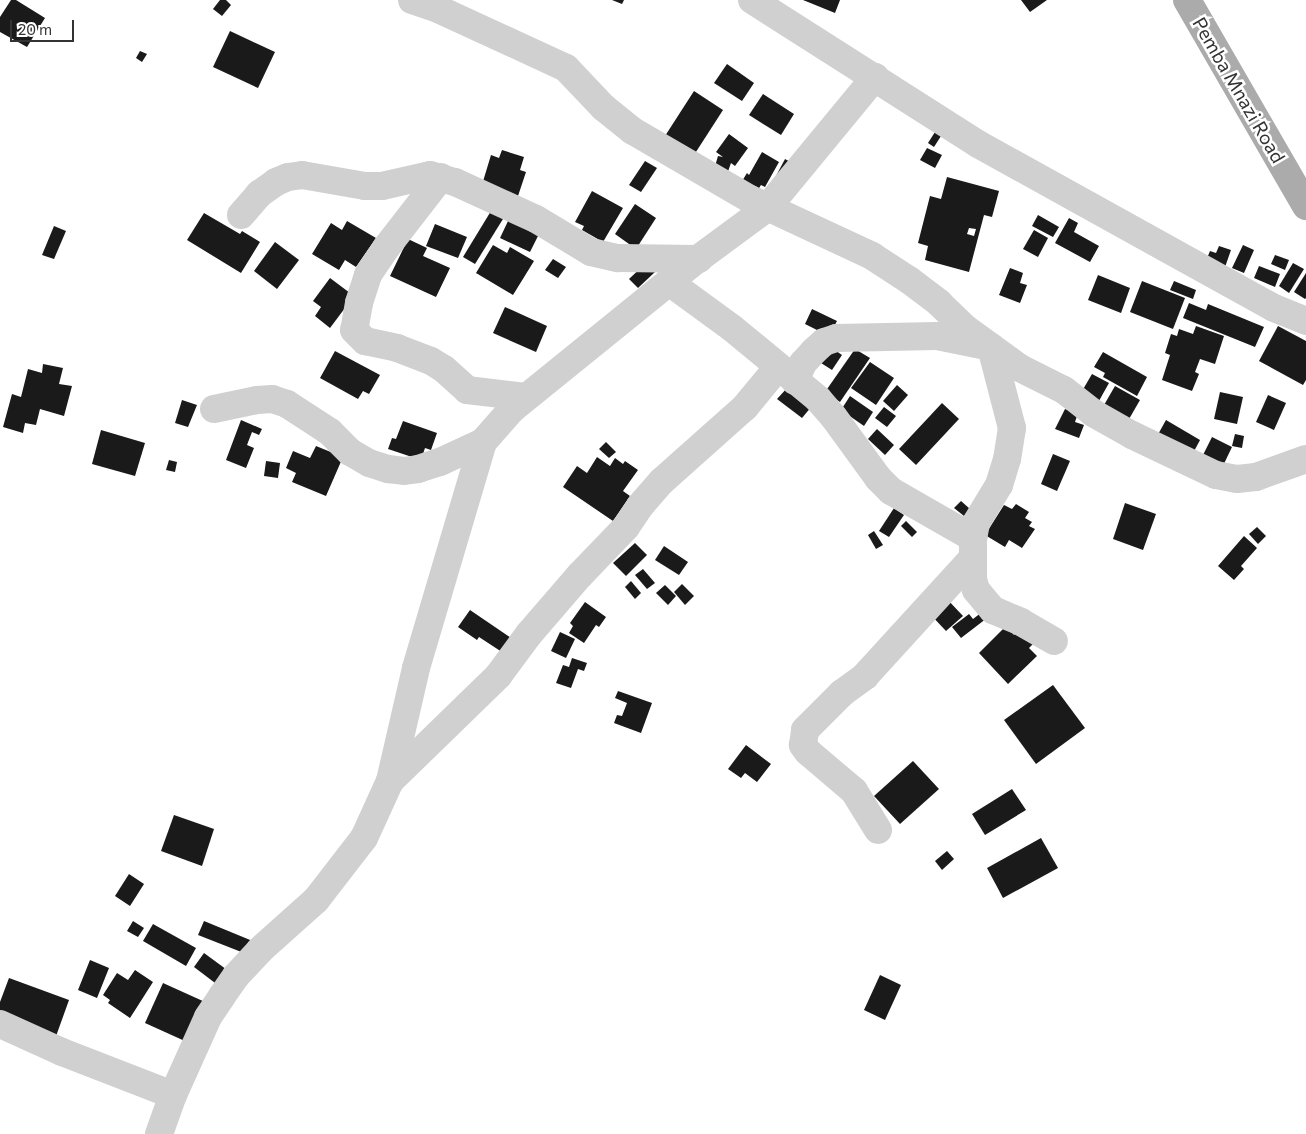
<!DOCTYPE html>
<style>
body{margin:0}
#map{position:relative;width:1306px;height:1134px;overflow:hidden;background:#fff;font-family:Commissioner,sans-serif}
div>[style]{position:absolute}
.building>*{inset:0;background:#1a1a1a}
.minor>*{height:28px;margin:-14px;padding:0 14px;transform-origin:14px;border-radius:14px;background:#d0d0d0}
.major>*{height:28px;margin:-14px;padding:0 14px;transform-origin:14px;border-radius:14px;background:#ababab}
span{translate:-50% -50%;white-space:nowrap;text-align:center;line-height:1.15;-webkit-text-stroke:5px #fff;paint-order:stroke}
.street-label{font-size:19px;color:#333}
.scale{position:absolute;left:10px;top:20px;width:64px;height:22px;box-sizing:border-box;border:2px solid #333;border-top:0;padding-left:6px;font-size:15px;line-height:18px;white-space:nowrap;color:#333;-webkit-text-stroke:4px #fff;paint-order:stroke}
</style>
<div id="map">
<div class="building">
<i style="clip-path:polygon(11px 0,16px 0,45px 18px,27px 47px,0 32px,0 17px)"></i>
<i style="clip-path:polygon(220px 0,226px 0,231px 5px,222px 16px,213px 9px)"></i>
<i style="clip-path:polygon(612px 0,624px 0,622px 4px)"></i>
<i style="clip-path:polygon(803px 0,840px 0,835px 13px)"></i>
<i style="clip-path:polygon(1021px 0,1047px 0,1030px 12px)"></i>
<i style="clip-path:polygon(230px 31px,275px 52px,258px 88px,213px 67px)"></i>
<i style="clip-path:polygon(140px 51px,147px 54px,142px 62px,136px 58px)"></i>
<i style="clip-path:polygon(727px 64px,754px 83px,742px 101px,714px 83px)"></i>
<i style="clip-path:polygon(694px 91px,723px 110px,694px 155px,665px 136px)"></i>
<i style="clip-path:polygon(763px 94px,794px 114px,781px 135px,749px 115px)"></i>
<i style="clip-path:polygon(935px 132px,941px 136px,934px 147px,928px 143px)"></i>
<i style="clip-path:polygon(729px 134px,748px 148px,735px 166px,731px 163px,726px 177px,713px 173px,718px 156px,723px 157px,716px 152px)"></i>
<i style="clip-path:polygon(927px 148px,942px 155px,935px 168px,920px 160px)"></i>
<i style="clip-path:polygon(502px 150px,524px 157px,520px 170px,526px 172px,517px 199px,481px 188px,491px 155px,499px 158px)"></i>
<i style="clip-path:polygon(762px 152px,779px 162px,765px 187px,761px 185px,754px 196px,739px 186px,747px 173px,749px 175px)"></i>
<i style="clip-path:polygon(785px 159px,794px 164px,776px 176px)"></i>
<i style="clip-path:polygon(645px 161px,657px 168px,641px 192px,629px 185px)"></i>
<i style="clip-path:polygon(evenodd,947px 177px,999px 191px,992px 217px,984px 215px,969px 272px,925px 260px,928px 246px,918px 243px,930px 196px,941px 199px,947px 177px,969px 228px,976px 229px,974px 236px,967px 234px,969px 228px)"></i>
<i style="clip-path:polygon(592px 191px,623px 208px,603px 242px,582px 230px,584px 226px,575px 222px)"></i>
<i style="clip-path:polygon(635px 204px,656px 218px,636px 249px,615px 234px)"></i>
<i style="clip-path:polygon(491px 211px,503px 219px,475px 264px,463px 257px)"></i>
<i style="clip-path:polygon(204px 213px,240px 234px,242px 231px,260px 242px,241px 273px,187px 240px)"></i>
<i style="clip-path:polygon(1038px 215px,1059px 227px,1053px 237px,1032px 226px)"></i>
<i style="clip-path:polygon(1069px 218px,1078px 223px,1074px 232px,1099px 246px,1090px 262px,1055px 243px)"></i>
<i style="clip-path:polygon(509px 219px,539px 234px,530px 252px,500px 238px)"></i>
<i style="clip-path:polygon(347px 221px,376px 238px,356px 267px,345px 260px,339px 270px,312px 254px,331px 223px,342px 230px)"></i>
<i style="clip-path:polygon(435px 224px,467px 237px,458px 258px,426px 246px)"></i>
<i style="clip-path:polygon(54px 226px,66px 231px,54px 259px,42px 255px)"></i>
<i style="clip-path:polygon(1034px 230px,1048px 238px,1038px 257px,1023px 249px)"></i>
<i style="clip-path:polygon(408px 239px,427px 248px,423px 256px,450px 268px,436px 297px,390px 276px)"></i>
<i style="clip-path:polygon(275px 242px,299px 260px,277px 289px,254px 271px)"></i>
<i style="clip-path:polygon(493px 245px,507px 253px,510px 247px,534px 261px,513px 295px,476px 273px)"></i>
<i style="clip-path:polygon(1243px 245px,1254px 250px,1244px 273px,1232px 268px)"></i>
<i style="clip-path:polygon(1219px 246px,1231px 250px,1224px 270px,1205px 263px,1210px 251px,1216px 253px)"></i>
<i style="clip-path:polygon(1275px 255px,1289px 260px,1285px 270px,1271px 264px)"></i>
<i style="clip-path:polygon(553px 259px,566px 267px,558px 278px,545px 270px)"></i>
<i style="clip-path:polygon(646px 263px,655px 272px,638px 288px,629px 279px)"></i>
<i style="clip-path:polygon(1293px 263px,1304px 269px,1289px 293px,1279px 286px)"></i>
<i style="clip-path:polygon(1259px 266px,1280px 274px,1275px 287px,1254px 278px)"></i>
<i style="clip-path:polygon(1010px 268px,1023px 273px,1020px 283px,1027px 285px,1020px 303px,999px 295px)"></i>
<i style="clip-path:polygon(1306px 273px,1306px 298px,1305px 299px,1294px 292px)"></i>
<i style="clip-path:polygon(1098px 275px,1130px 288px,1121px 313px,1088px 300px)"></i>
<i style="clip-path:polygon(330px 278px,354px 296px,330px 328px,315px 316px,321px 307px,313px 301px)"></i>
<i style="clip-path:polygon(1142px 281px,1185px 298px,1173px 329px,1130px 312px)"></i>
<i style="clip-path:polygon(1174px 281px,1196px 290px,1193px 299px,1170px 290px)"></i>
<i style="clip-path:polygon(1189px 303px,1206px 310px,1208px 304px,1264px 327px,1255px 347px,1183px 318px)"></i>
<i style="clip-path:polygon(505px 307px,547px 326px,536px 352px,493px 333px)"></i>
<i style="clip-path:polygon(812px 309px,837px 321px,829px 336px,805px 324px)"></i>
<i style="clip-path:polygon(1196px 326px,1224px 336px,1215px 364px,1200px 359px,1195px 372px,1199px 374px,1192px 391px,1162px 380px,1170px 355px,1165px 353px,1171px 334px,1177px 336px,1179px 329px,1193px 334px)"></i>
<i style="clip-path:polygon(1278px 326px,1306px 341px,1306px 380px,1303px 385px,1259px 361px)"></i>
<i style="clip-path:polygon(832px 348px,842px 355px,832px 370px,821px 363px)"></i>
<i style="clip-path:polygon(855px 349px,870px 358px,840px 402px,825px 392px)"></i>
<i style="clip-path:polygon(335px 351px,380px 375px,369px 394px,363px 391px,358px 399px,320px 378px)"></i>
<i style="clip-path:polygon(1103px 352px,1147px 377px,1137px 396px,1103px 377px,1105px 373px,1094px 367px)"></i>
<i style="clip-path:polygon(870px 362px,894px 378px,876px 405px,851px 388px)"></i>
<i style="clip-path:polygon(43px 364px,63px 368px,59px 384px,72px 386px,64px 416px,40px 409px,36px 425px,25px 423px,23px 433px,3px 427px,12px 394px,21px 397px,28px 369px,42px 373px)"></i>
<i style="clip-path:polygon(1092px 374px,1109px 383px,1095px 408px,1078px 398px)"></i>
<i style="clip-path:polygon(897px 385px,908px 395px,894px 411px,883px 401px)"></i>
<i style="clip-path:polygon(1115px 386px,1140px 400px,1125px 426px,1100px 412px)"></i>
<i style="clip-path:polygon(788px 387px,812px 406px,802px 418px,777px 399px)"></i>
<i style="clip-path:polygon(1220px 392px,1243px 397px,1237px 424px,1214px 419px)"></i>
<i style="clip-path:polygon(1268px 395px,1286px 403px,1274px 430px,1256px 422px)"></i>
<i style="clip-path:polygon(850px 396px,873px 412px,864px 426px,841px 410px)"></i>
<i style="clip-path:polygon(182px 400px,197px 405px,188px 427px,175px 423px)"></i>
<i style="clip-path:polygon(942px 403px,959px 419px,916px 465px,899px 449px)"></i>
<i style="clip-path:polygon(884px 407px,896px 416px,887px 427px,875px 418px)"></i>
<i style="clip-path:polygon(1065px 409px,1078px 413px,1075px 422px,1084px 425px,1079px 438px,1055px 429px)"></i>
<i style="clip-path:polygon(241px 420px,262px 429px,259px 435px,252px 432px,247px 445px,254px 448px,246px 468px,226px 460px)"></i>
<i style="clip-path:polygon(1166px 420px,1200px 440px,1191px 457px,1156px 438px)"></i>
<i style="clip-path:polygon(403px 421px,437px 433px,431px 450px,425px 448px,421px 460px,388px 449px,392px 438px,396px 439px)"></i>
<i style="clip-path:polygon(877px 429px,894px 445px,885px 455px,868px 439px)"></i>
<i style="clip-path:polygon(101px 430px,145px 443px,135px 476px,92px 464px)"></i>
<i style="clip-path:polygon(1235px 434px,1244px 436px,1242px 448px,1232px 446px)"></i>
<i style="clip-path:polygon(1212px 437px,1232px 447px,1221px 470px,1201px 459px)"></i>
<i style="clip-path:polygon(606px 442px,616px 452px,609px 458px,599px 449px)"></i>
<i style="clip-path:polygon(316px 446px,343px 457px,326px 496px,292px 482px,296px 473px,286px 468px,293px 451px,310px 458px)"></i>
<i style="clip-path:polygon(1053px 454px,1070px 461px,1057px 491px,1041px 484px)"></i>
<i style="clip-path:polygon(597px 457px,610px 466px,615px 458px,623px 464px,625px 461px,638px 470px,623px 491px,630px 496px,613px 521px,563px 487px,577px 466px,587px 473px)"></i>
<i style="clip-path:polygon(169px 460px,177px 462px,175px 472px,166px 470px)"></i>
<i style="clip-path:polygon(266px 461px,280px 463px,278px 478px,264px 476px)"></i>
<i style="clip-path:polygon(961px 501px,970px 509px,964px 516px,954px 508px)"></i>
<i style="clip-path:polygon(1125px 503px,1156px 514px,1143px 550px,1113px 539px)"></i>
<i style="clip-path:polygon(1016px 504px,1029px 512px,1025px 518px,1032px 522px,1029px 526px,1035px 529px,1022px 548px,1009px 540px,1005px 547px,985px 535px,1004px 505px,1012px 509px)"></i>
<i style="clip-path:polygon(894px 508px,904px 515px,889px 537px,879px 531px)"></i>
<i style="clip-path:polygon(906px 521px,917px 532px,912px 537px,901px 526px)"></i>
<i style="clip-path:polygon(1257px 527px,1266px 536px,1258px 544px,1249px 534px)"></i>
<i style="clip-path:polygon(874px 531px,883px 545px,876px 549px,868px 535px)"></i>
<i style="clip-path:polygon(1244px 536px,1257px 548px,1241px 566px,1244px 569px,1234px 580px,1218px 566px)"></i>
<i style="clip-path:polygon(635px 543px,647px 555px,626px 576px,613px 563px)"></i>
<i style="clip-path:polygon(664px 546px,688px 562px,679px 575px,655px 560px)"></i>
<i style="clip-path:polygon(643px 569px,655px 583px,647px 589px,635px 575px)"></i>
<i style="clip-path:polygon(631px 581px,641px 593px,635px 599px,625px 587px)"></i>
<i style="clip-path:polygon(682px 584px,694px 596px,685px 605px,674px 592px)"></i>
<i style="clip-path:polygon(665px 585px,676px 596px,668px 605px,656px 593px)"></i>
<i style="clip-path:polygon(946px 598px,963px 616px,946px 631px,929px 613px)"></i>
<i style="clip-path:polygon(585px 602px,606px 617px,599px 627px,596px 625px,584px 643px,569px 633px,573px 626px,570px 623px)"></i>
<i style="clip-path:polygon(986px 609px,991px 615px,961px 638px,952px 627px,969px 614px,973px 619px)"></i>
<i style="clip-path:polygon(470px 610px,517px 642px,508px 656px,479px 637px,477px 640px,458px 627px)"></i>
<i style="clip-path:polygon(1006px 626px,1014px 635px,1019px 630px,1033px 644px,1029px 648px,1037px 656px,1008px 684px,979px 653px)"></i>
<i style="clip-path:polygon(560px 632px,575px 639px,566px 658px,551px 651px)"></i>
<i style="clip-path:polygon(572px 658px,587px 663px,584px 671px,578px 669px,571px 688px,556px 683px,563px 665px,569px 667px)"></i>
<i style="clip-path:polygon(1053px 685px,1085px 728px,1036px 764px,1004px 720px)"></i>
<i style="clip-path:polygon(618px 691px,652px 703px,641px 733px,614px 723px,617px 715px,622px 716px,627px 703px,615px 698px)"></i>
<i style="clip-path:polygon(746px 745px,771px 764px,757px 782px,745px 773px,741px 778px,728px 769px)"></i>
<i style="clip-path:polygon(913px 761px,939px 789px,900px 824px,874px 796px)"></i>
<i style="clip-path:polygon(1012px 789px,1026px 810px,985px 835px,972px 814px)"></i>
<i style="clip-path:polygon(174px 815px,214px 829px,202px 866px,161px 851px)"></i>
<i style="clip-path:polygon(1041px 838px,1058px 868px,1003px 898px,987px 868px)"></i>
<i style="clip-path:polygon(947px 851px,954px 859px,942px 870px,935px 861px)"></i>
<i style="clip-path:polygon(129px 874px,144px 884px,130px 906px,115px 896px)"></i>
<i style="clip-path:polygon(133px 921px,144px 928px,138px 937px,127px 931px)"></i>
<i style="clip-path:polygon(204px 921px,255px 942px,249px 955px,198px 935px)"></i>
<i style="clip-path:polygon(153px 924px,196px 948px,186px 966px,143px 941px)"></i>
<i style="clip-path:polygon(204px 953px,234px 975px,223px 989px,194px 967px)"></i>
<i style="clip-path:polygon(90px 960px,109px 968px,97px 998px,78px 990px)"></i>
<i style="clip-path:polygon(135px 970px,153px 982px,130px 1018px,108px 1003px,110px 1000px,103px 995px,117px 973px,128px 980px)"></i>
<i style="clip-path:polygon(880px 975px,901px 985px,885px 1020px,864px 1010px)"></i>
<i style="clip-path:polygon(9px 978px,69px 1000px,55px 1039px,0 1019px,0 1002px)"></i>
<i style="clip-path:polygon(163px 983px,205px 1002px,187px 1042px,145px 1023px)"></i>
</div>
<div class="minor">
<i style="left:412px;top:0;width:28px;rotate:19deg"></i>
<i style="left:438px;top:9px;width:141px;rotate:24.7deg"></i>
<i style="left:566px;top:68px;width:54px;rotate:46.5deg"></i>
<i style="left:603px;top:107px;width:38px;rotate:39deg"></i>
<i style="left:633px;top:131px;width:135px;rotate:30.2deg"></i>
<i style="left:750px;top:199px;width:135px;rotate:25deg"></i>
<i style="left:872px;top:256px;width:44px;rotate:33deg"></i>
<i style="left:909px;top:280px;width:38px;rotate:37deg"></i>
<i style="left:939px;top:303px;width:36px;rotate:44deg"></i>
<i style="left:965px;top:328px;width:68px;rotate:36deg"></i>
<i style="left:1020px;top:368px;width:49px;rotate:26.6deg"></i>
<i style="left:1064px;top:390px;width:37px;rotate:38deg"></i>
<i style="left:1093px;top:413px;width:45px;rotate:29.4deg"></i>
<i style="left:1132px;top:435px;width:93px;rotate:25.5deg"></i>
<i style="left:1216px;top:475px;width:21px;rotate:11deg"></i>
<i style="left:1237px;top:479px;width:19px;rotate:-6deg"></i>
<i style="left:1256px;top:477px;width:53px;rotate:-19.8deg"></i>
<i style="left:752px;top:0;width:268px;rotate:32.5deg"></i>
<i style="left:978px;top:144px;width:338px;rotate:29deg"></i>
<i style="left:1274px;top:308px;width:35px;rotate:22deg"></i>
<i style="left:441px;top:177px;width:90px;rotate:127.8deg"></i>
<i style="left:386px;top:248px;width:32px;rotate:124deg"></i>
<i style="left:368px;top:275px;width:29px;rotate:108deg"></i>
<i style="left:359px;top:303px;width:27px;rotate:100deg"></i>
<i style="left:354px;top:330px;width:16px;rotate:45deg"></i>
<i style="left:365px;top:341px;width:33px;rotate:12deg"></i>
<i style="left:397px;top:348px;width:36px;rotate:21deg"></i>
<i style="left:431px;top:361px;width:15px;rotate:32deg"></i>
<i style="left:444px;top:369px;width:31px;rotate:42deg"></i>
<i style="left:467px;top:390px;width:59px;rotate:6.8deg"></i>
<i style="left:241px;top:215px;width:28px;rotate:-49deg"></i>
<i style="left:259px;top:194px;width:21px;rotate:-35deg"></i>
<i style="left:276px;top:182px;width:13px;rotate:-23deg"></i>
<i style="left:288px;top:177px;width:14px;rotate:-8deg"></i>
<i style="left:302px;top:175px;width:64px;rotate:9.9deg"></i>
<i style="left:365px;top:186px;width:17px"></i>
<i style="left:382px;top:186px;width:49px;rotate:-12.9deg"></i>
<i style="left:430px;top:175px;width:26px;rotate:16deg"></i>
<i style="left:455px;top:182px;width:89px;rotate:24.6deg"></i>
<i style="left:536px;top:219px;width:64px;rotate:31deg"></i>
<i style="left:591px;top:252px;width:28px;rotate:13deg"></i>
<i style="left:618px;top:258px;width:81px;rotate:0.7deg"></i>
<i style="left:669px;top:282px;width:78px;rotate:36.1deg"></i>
<i style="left:732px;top:328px;width:112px;rotate:39.5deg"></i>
<i style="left:818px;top:399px;width:23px;rotate:49deg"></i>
<i style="left:833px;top:416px;width:77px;rotate:54deg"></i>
<i style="left:878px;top:478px;width:18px;rotate:45deg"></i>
<i style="left:891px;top:491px;width:95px;rotate:29.8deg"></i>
<i style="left:795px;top:381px;width:20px;rotate:-66deg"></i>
<i style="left:803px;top:363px;width:16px;rotate:-47deg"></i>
<i style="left:814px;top:351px;width:13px;rotate:-42deg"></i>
<i style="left:824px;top:342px;width:13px;rotate:-18deg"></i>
<i style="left:836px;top:338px;width:101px;rotate:-1.1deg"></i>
<i style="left:937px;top:336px;width:55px;rotate:11.5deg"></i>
<i style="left:991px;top:347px;width:84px;rotate:75.5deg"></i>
<i style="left:1012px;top:428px;width:31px;rotate:99deg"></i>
<i style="left:1007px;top:459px;width:27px;rotate:107deg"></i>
<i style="left:999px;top:485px;width:44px;rotate:121.2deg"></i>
<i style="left:976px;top:523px;width:15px;rotate:101deg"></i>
<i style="left:973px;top:538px;width:41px;rotate:90deg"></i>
<i style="left:973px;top:579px;width:11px;rotate:75deg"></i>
<i style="left:976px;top:590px;width:26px;rotate:50deg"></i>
<i style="left:993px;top:610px;width:30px;rotate:23deg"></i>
<i style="left:1021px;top:622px;width:38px;rotate:30deg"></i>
<i style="left:214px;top:409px;width:44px;rotate:-11.8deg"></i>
<i style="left:257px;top:400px;width:15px;rotate:-4deg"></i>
<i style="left:272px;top:399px;width:16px;rotate:18deg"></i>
<i style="left:287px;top:404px;width:51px;rotate:33.1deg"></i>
<i style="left:330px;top:432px;width:28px;rotate:45deg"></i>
<i style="left:350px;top:452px;width:22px;rotate:30deg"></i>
<i style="left:369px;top:463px;width:20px;rotate:18deg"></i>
<i style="left:388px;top:469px;width:16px;rotate:7deg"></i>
<i style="left:404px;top:471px;width:14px;rotate:-8deg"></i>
<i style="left:418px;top:469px;width:23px;rotate:-18deg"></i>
<i style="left:440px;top:462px;width:47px;rotate:-24.9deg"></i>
<i style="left:390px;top:781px;width:151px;rotate:-44.2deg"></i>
<i style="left:498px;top:676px;width:52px;rotate:-53.6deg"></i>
<i style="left:529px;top:634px;width:78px;rotate:-49.2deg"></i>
<i style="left:580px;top:575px;width:66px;rotate:-46.2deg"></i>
<i style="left:626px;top:527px;width:25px;rotate:-56deg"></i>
<i style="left:640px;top:506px;width:33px;rotate:-49deg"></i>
<i style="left:662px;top:481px;width:111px;rotate:-41.7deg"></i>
<i style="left:745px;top:407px;width:52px;rotate:-50.5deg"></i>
<i style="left:878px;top:830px;width:46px;rotate:-121.6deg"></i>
<i style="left:854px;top:791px;width:60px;rotate:-139.7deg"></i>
<i style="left:808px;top:752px;width:9px;rotate:-126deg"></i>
<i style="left:803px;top:745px;width:15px;rotate:-82deg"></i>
<i style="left:805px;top:730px;width:52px;rotate:-45deg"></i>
<i style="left:842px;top:693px;width:29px;rotate:-36deg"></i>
<i style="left:865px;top:676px;width:159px;rotate:-47.6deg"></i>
<i style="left:0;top:1024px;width:68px;rotate:24.3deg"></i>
<i style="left:62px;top:1052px;width:119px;rotate:21.2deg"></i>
<i style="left:159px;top:1134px;width:41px;rotate:-70.3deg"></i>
<i style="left:173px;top:1095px;width:85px;rotate:-65.8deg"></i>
<i style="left:208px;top:1017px;width:25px;rotate:-56deg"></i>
<i style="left:222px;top:996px;width:24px;rotate:-55deg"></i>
<i style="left:236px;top:976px;width:35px;rotate:-47deg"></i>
<i style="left:260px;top:950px;width:75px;rotate:-41.8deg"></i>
<i style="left:316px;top:900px;width:78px;rotate:-52.3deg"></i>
<i style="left:364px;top:838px;width:63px;rotate:-65.5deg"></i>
<i style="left:390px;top:781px;width:116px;rotate:-77deg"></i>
<i style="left:416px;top:668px;width:236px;rotate:-73.5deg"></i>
<i style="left:483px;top:442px;width:44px;rotate:-48.7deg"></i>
<i style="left:512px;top:409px;width:230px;rotate:-39deg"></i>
<i style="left:691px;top:264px;width:94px;rotate:-36.4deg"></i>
<i style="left:767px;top:208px;width:170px;rotate:-50.5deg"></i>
</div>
<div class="major">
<i style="left:1187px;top:0;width:238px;rotate:60deg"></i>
</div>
<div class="street-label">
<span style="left:1239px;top:90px;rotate:60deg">Pemba Mnazi Road</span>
</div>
<div class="scale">20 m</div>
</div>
